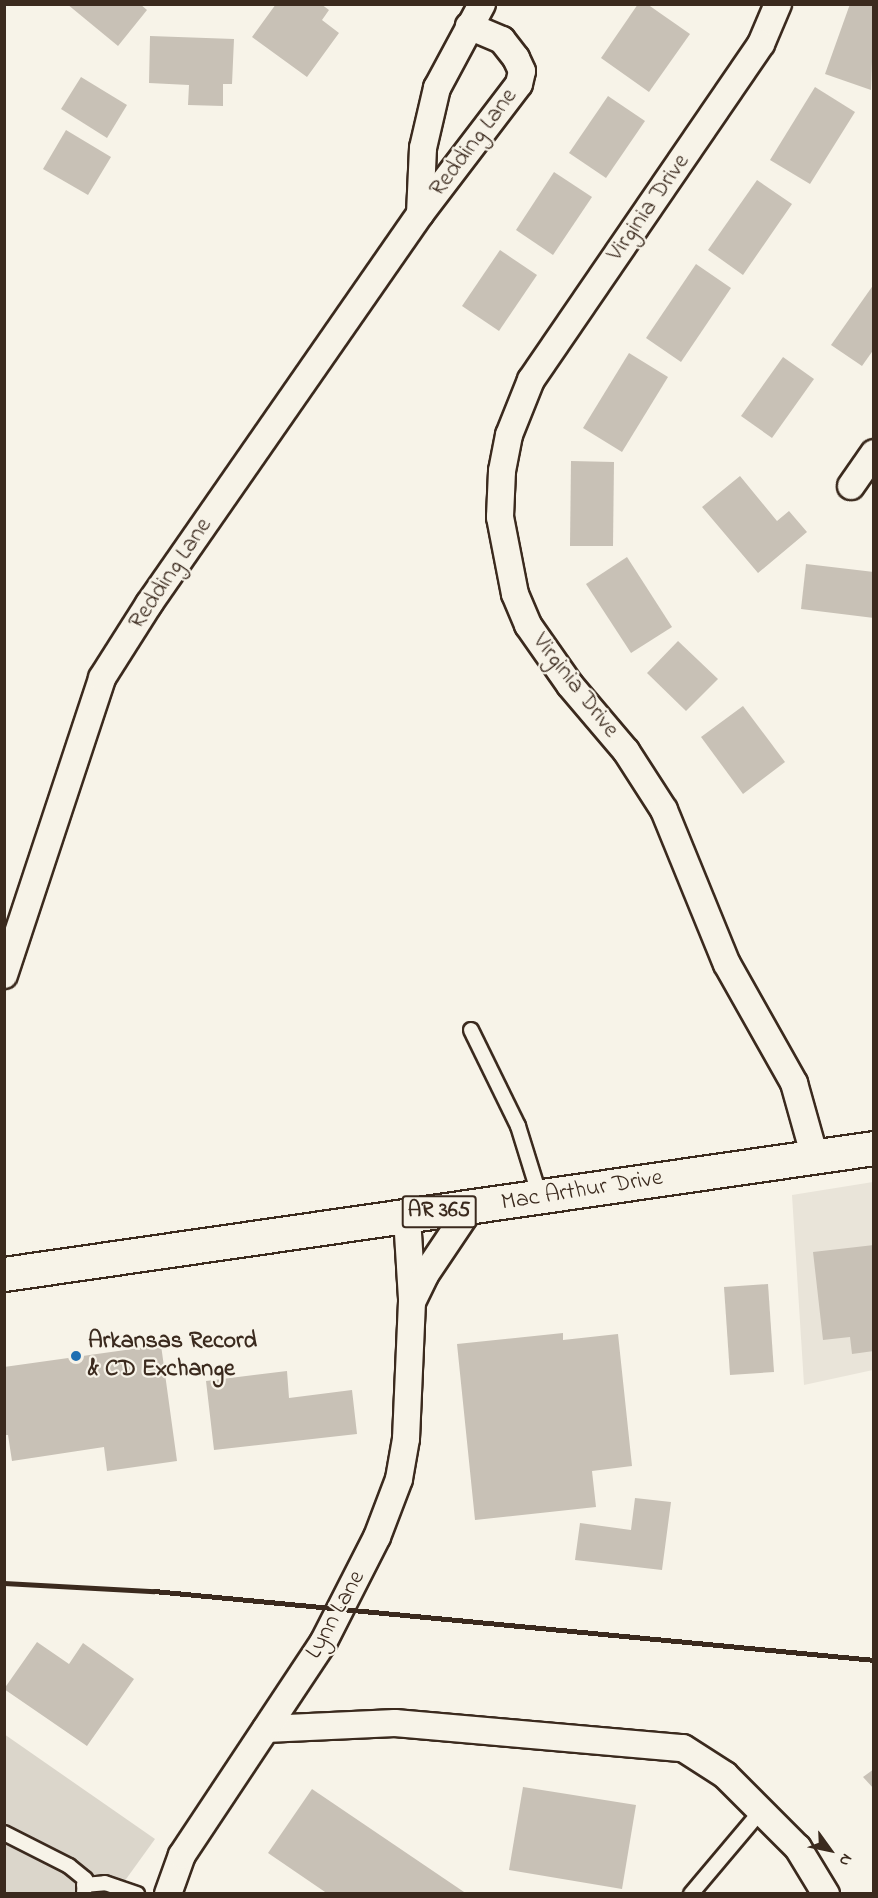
<!DOCTYPE html>
<style>
body{margin:0}
#map{position:relative;width:878px;height:1898px;overflow:hidden;background:#f7f3e8;font-family:"Indie Flower",sans-serif}
div>[style]{position:absolute}
.built>*{inset:0;background:#e9e4d9}
.green>*{inset:0;background:#dbd6cb}
.building>*{inset:0;background:#c8c1b6}
.roads{filter:drop-shadow(2px 0 #3b2a1e) drop-shadow(-2px 0 #3b2a1e) drop-shadow(0 2px #3b2a1e) drop-shadow(0 -2px #3b2a1e)}
.lane>*{height:14px;margin:-7px;padding:0 7px;transform-origin:7px;border-radius:7px;background:#f7f3e8}
.street>*{height:26px;margin:-13px;padding:0 13px;transform-origin:13px;border-radius:13px;background:#f7f3e8}
.primary>*{height:33px;margin:-16.5px;padding:0 16.5px;transform-origin:16.5px;border-radius:16.5px;background:#f7f3e8}
.rail>*{height:4.5px;margin:-2.25px;padding:0 2.25px;transform-origin:2.25px;border-radius:2.25px;background:#3b2a1e}
.dots>*{width:16px;height:16px;translate:-50% -50%;box-sizing:border-box;border:3px solid #f7f3e8;border-radius:50%}
span{translate:-50% -50%;white-space:nowrap;text-align:center;line-height:1.15;-webkit-text-stroke:4.5px #f7f3e8;paint-order:stroke}
.shield-label span{padding:2px 4px;background:#f7f3e8;border:2px solid;border-radius:4px;-webkit-text-stroke-width:0}
.shield-label{font-size:22px;color:#3b2a1e;font-weight:700}
.street-label{font-size:24px;color:#3b2a1e}
.poi-label{font-size:24px;color:#3b2a1e;font-weight:700}
.left{translate:0 -50%;text-align:left}
.frame{position:absolute;inset:0;border:6px solid #3b2a1e;pointer-events:none}
.north{position:absolute;left:800px;top:1820px;width:60px;height:60px;-webkit-text-stroke:4px #f7f3e8;paint-order:stroke;rotate:123deg;font-size:16px;font-weight:700;line-height:24px;text-align:center;color:#3b2a1e}
.north::after{content:'';display:block;margin:auto;width:21px;height:27px;background:#3b2a1e;clip-path:polygon(50% 0,100% 100%,50% 72%,0 100%)}
</style>
<div id="map">
<div class="built">
<i style="clip-path:polygon(873px 1182px,873px 1370px,804px 1385px,792px 1195px)"></i>
</div>
<div class="green">
<i style="clip-path:polygon(4px 1734px,155px 1839px,116px 1893px,5px 1893px)"></i>
</div>
<div class="building">
<i style="clip-path:polygon(67px 4px,140px 4px,147px 10px,118px 46px)"></i>
<i style="clip-path:polygon(276px 4px,321px 4px,329px 10px,322px 20px,339px 33px,307px 77px,252px 37px)"></i>
<i style="clip-path:polygon(638px 4px,647px 4px,690px 34px,649px 92px,601px 58px)"></i>
<i style="clip-path:polygon(850px 4px,874px 4px,871px 90px,825px 74px)"></i>
<i style="clip-path:polygon(150px 36px,234px 39px,232px 84px,223px 84px,223px 106px,188px 105px,189px 85px,149px 83px)"></i>
<i style="clip-path:polygon(81px 77px,127px 105px,107px 138px,61px 109px)"></i>
<i style="clip-path:polygon(815px 87px,855px 112px,810px 184px,770px 160px)"></i>
<i style="clip-path:polygon(608px 96px,645px 121px,606px 178px,569px 153px)"></i>
<i style="clip-path:polygon(66px 130px,111px 157px,88px 195px,43px 169px)"></i>
<i style="clip-path:polygon(554px 172px,592px 197px,553px 255px,516px 230px)"></i>
<i style="clip-path:polygon(757px 180px,792px 204px,743px 275px,708px 250px)"></i>
<i style="clip-path:polygon(500px 250px,537px 275px,499px 331px,462px 306px)"></i>
<i style="clip-path:polygon(696px 264px,731px 288px,681px 362px,646px 338px)"></i>
<i style="clip-path:polygon(874px 284px,874px 349px,862px 366px,831px 345px)"></i>
<i style="clip-path:polygon(629px 353px,668px 377px,622px 452px,583px 428px)"></i>
<i style="clip-path:polygon(783px 357px,814px 379px,772px 438px,741px 416px)"></i>
<i style="clip-path:polygon(571px 461px,614px 462px,613px 546px,570px 546px)"></i>
<i style="clip-path:polygon(740px 476px,777px 521px,789px 511px,807px 532px,758px 573px,702px 507px)"></i>
<i style="clip-path:polygon(627px 557px,672px 627px,631px 653px,586px 584px)"></i>
<i style="clip-path:polygon(806px 564px,874px 572px,874px 618px,801px 609px)"></i>
<i style="clip-path:polygon(678px 641px,718px 679px,686px 711px,647px 673px)"></i>
<i style="clip-path:polygon(743px 706px,785px 762px,743px 794px,701px 737px)"></i>
<i style="clip-path:polygon(874px 1245px,874px 1351px,852px 1354px,850px 1337px,823px 1340px,813px 1252px)"></i>
<i style="clip-path:polygon(768px 1284px,774px 1372px,730px 1375px,724px 1287px)"></i>
<i style="clip-path:polygon(563px 1333px,563px 1340px,618px 1334px,632px 1466px,592px 1471px,596px 1507px,475px 1520px,457px 1344px)"></i>
<i style="clip-path:polygon(161px 1345px,177px 1461px,107px 1471px,104px 1447px,12px 1461px,8px 1435px,4px 1435px,4px 1367px)"></i>
<i style="clip-path:polygon(287px 1371px,289px 1398px,352px 1390px,357px 1434px,214px 1450px,206px 1381px)"></i>
<i style="clip-path:polygon(635px 1498px,671px 1502px,662px 1570px,575px 1560px,580px 1523px,631px 1530px)"></i>
<i style="clip-path:polygon(37px 1642px,69px 1664px,83px 1643px,134px 1679px,87px 1746px,4px 1689px)"></i>
<i style="clip-path:polygon(874px 1769px,874px 1789px,863px 1777px)"></i>
<i style="clip-path:polygon(523px 1787px,636px 1805px,622px 1889px,509px 1870px)"></i>
<i style="clip-path:polygon(312px 1789px,467px 1894px,328px 1894px,268px 1853px)"></i>
</div>
<div class="roads">
<div class="lane">
<i style="left:471px;top:1030px;width:107px;rotate:63.9deg"></i>
<i style="left:518px;top:1126px;width:74px;rotate:72.8deg"></i>
<i style="left:4px;top:1833px;width:73px;rotate:26.9deg"></i>
<i style="left:69px;top:1866px;width:21px;rotate:39deg"></i>
<i style="left:85px;top:1879px;width:15px;rotate:94deg"></i>
<i style="left:84px;top:1885px;width:21px;rotate:-5deg"></i>
<i style="left:105px;top:1883px;width:34px;rotate:19deg"></i>
<i style="left:691px;top:1894px;width:109px;rotate:-49.9deg"></i>
</div>
<div class="street">
<i style="left:778px;top:4px;width:43px;rotate:113deg"></i>
<i style="left:761px;top:44px;width:407px;rotate:124.4deg"></i>
<i style="left:531px;top:380px;width:59px;rotate:111.8deg"></i>
<i style="left:509px;top:435px;width:37px;rotate:101deg"></i>
<i style="left:502px;top:471px;width:46px;rotate:92.5deg"></i>
<i style="left:500px;top:517px;width:78px;rotate:79deg"></i>
<i style="left:515px;top:594px;width:34px;rotate:67deg"></i>
<i style="left:528px;top:625px;width:73px;rotate:55deg"></i>
<i style="left:570px;top:685px;width:87px;rotate:49.7deg"></i>
<i style="left:626px;top:751px;width:70px;rotate:57.2deg"></i>
<i style="left:664px;top:810px;width:166px;rotate:67.8deg"></i>
<i style="left:727px;top:964px;width:137px;rotate:60.6deg"></i>
<i style="left:794px;top:1083px;width:74px;rotate:74.3deg"></i>
<i style="left:420px;top:214px;width:163px;rotate:-52.7deg"></i>
<i style="left:519px;top:84px;width:13px;rotate:-77deg"></i>
<i style="left:522px;top:71px;width:14px;rotate:-115deg"></i>
<i style="left:516px;top:58px;width:23px;rotate:-128deg"></i>
<i style="left:502px;top:40px;width:36px;rotate:-157deg"></i>
<i style="left:851px;top:486px;width:40px;rotate:-55.1deg"></i>
<i style="left:4px;top:975px;width:313px;rotate:-71.7deg"></i>
<i style="left:102px;top:678px;width:88px;rotate:-57.6deg"></i>
<i style="left:149px;top:604px;width:475px;rotate:-55.2deg"></i>
<i style="left:420px;top:214px;width:66px;rotate:-87.4deg"></i>
<i style="left:423px;top:148px;width:62px;rotate:-76.9deg"></i>
<i style="left:437px;top:88px;width:95px;rotate:-61.8deg"></i>
<i style="left:407px;top:1217px;width:82px;rotate:86.5deg"></i>
<i style="left:266px;top:1729px;width:129px;rotate:-2.7deg"></i>
<i style="left:395px;top:1723px;width:289px;rotate:5deg"></i>
<i style="left:683px;top:1748px;width:50px;rotate:32.7deg"></i>
<i style="left:725px;top:1775px;width:103px;rotate:45deg"></i>
<i style="left:798px;top:1848px;width:54px;rotate:58.7deg"></i>
<i style="left:168px;top:1894px;width:41px;rotate:-70.3deg"></i>
<i style="left:182px;top:1855px;width:255px;rotate:-56.4deg"></i>
<i style="left:323px;top:1643px;width:119px;rotate:-63deg"></i>
<i style="left:377px;top:1537px;width:62px;rotate:-69.2deg"></i>
<i style="left:399px;top:1479px;width:41px;rotate:-80.1deg"></i>
<i style="left:406px;top:1439px;width:137px;rotate:-87.5deg"></i>
<i style="left:412px;top:1302px;width:30px;rotate:-64deg"></i>
<i style="left:425px;top:1275px;width:81px;rotate:-56.1deg"></i>
</div>
<div class="primary">
<i style="left:4px;top:1274px;width:879px;rotate:-8.24deg"></i>
</div>
</div>
<div class="rail">
<i style="left:4px;top:1583px;width:150px;rotate:3.1deg"></i>
<i style="left:154px;top:1591px;width:723px;rotate:5.47deg"></i>
</div>
<div class="dots">
<i style="left:76px;top:1356px;background:#1f6fb2"></i>
</div>
<div class="shield-label">
<span style="left:439px;top:1212px">AR 365</span>
</div>
<div class="street-label">
<span style="left:474px;top:143px;rotate:-53deg">Redding Lane</span>
<span style="left:649px;top:208px;rotate:-55deg">Virginia Drive</span>
<span style="left:171px;top:574px;rotate:-56deg">Redding Lane</span>
<span style="left:575px;top:686px;rotate:52deg">Virginia Drive</span>
<span style="left:582px;top:1191px;rotate:-9deg">Mac Arthur Drive</span>
<span style="left:336px;top:1615px;rotate:-61deg">Lynn Lane</span>
</div>
<div class="poi-label">
<span class="left" style="left:88px;top:1356px">Arkansas Record<br>&amp; CD Exchange</span>
</div>
<div class="frame"></div>
<div class="north">N</div>
</div>
